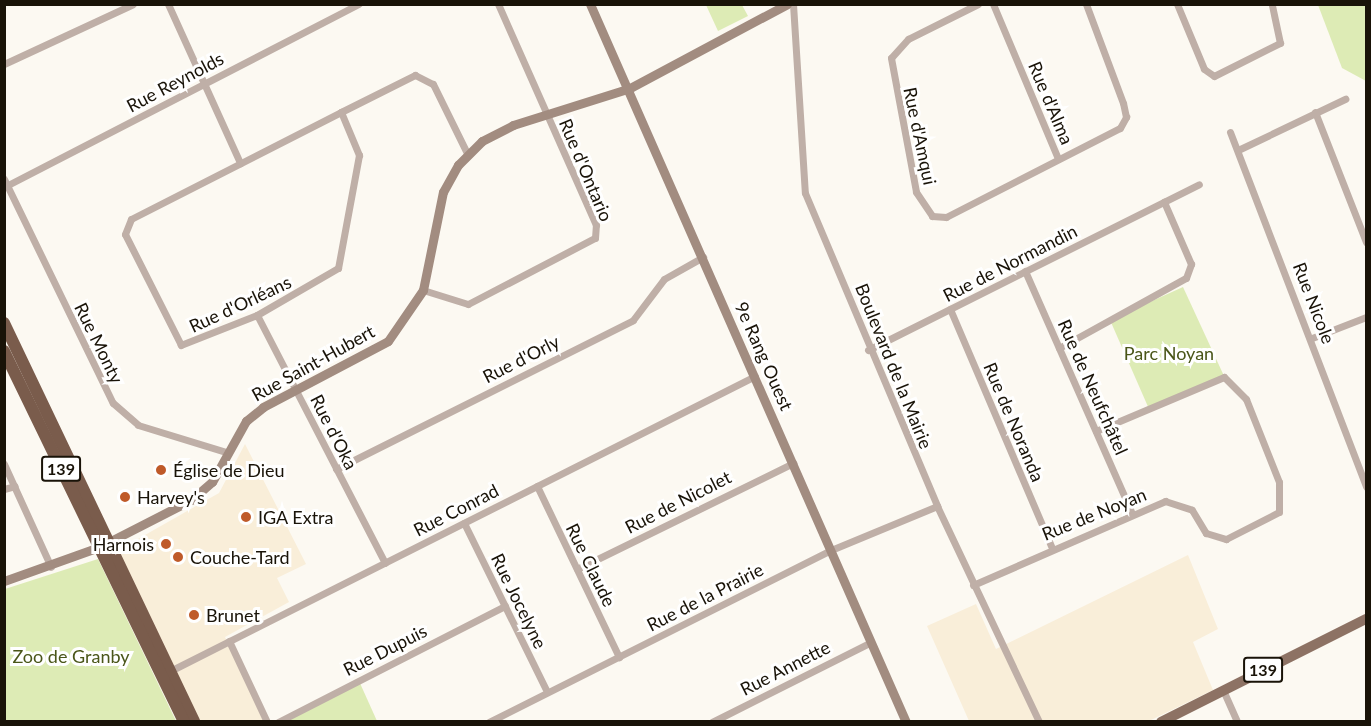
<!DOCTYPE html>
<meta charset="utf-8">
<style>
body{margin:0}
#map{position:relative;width:1371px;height:726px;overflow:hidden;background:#fcf9f2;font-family:Lato,sans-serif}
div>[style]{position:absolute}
.commercial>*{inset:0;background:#f9eed9}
.green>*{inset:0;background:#ddebb5}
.street>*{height:7px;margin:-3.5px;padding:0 3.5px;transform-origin:3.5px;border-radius:3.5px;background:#bfafa7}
.secondary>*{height:9px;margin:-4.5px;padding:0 4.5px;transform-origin:4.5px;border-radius:4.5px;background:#a28c80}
.primary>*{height:10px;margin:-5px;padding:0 5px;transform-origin:5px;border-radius:5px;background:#8d7264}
.highway>*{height:12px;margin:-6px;padding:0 6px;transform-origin:6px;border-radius:6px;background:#7a5c4c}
.dots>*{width:16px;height:16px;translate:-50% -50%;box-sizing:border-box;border:3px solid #fff;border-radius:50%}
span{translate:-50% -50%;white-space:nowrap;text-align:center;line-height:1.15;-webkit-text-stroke:6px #fff;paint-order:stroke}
.shield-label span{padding:2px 4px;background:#fff;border:2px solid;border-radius:4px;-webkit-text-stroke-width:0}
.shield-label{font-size:16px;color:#191308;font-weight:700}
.street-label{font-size:18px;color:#191308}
.park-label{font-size:18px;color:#4a5619}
.poi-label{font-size:18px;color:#191308}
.left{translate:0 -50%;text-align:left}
.right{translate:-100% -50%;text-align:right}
.frame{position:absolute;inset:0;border:6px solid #191308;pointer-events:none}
</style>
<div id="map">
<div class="commercial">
<i style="clip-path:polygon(245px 444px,306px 564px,277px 578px,289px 602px,225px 637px,264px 721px,200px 721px,115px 552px,219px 493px)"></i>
<i style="clip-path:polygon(1188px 555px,1218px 629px,1193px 642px,1213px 690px,1149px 721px,969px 721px,927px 626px,976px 604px,996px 649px)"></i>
</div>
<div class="green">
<i style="clip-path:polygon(706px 5px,742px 5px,748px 16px,718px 31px)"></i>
<i style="clip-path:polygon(1318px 5px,1366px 5px,1366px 81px,1342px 68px)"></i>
<i style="clip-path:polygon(1183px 287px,1224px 376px,1149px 409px,1110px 320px)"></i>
<i style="clip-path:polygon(98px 559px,176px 721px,5px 721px,5px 589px)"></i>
<i style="clip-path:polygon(359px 681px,377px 721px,277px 722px)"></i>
</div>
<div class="street">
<i style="left:168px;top:4px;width:175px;rotate:65.6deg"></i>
<i style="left:793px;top:4px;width:189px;rotate:86.4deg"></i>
<i style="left:805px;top:193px;width:340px;rotate:67.1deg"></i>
<i style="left:937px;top:506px;width:239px;rotate:64.7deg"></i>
<i style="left:978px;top:4px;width:78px;rotate:153.4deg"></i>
<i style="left:908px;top:39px;width:25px;rotate:132deg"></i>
<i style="left:891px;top:58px;width:136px;rotate:79.4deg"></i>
<i style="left:916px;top:192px;width:29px;rotate:56deg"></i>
<i style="left:932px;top:216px;width:14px;rotate:4deg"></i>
<i style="left:946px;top:217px;width:195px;rotate:-27.1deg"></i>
<i style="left:1120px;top:128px;width:13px;rotate:-61deg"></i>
<i style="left:1126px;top:117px;width:14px;rotate:-102deg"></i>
<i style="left:1123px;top:103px;width:106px;rotate:-110.5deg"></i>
<i style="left:993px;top:4px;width:168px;rotate:67.2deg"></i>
<i style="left:1177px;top:4px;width:70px;rotate:67.4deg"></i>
<i style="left:1204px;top:69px;width:12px;rotate:35deg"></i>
<i style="left:1214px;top:76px;width:74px;rotate:-26.6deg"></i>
<i style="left:1280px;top:43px;width:40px;rotate:-102deg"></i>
<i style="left:4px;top:64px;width:142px;rotate:-24.9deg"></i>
<i style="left:341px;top:112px;width:47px;rotate:67.3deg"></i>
<i style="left:359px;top:155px;width:115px;rotate:100.5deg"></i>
<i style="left:338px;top:268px;width:94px;rotate:149.9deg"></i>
<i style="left:257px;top:315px;width:82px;rotate:158.5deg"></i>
<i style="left:181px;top:345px;width:124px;rotate:-116.8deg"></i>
<i style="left:125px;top:234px;width:16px;rotate:-68deg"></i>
<i style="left:131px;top:219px;width:236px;rotate:-27deg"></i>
<i style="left:341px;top:112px;width:83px;rotate:-26.6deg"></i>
<i style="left:415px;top:75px;width:20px;rotate:27deg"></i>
<i style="left:433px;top:84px;width:77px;rotate:63.8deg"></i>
<i style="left:1315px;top:112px;width:140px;rotate:68.6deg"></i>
<i style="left:1230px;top:132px;width:380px;rotate:69deg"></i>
<i style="left:1238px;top:150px;width:119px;rotate:-25.5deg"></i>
<i style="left:4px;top:179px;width:249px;rotate:64.1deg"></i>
<i style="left:113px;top:403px;width:33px;rotate:41deg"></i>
<i style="left:138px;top:425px;width:95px;rotate:17.1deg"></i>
<i style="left:4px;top:187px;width:399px;rotate:-27.3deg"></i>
<i style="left:1025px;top:271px;width:266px;rotate:66.2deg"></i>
<i style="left:423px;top:290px;width:47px;rotate:17.3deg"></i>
<i style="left:468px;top:304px;width:143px;rotate:-27.5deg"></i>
<i style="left:595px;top:238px;width:13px;rotate:-86deg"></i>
<i style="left:596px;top:225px;width:242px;rotate:-113.9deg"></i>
<i style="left:950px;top:309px;width:258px;rotate:66.9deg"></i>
<i style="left:257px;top:315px;width:279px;rotate:62.7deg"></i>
<i style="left:1312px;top:338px;width:58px;rotate:-21.3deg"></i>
<i style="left:1059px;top:348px;width:145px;rotate:-28.9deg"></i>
<i style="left:1186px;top:278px;width:15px;rotate:-70deg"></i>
<i style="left:1191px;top:264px;width:68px;rotate:-113.5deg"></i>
<i style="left:868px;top:350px;width:370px;rotate:-26.6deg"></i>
<i style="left:4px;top:464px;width:113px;rotate:65.5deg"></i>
<i style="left:336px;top:469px;width:332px;rotate:-26.6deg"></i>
<i style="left:633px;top:320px;width:51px;rotate:-52.9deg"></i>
<i style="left:664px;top:279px;width:45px;rotate:-29.4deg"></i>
<i style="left:537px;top:486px;width:190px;rotate:64.4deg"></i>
<i style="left:4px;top:489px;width:11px;rotate:-15deg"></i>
<i style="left:464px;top:523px;width:188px;rotate:63.8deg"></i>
<i style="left:577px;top:569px;width:241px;rotate:-26.1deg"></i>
<i style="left:973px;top:585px;width:210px;rotate:-23.6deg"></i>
<i style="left:1165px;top:501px;width:28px;rotate:18deg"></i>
<i style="left:1192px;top:510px;width:27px;rotate:59deg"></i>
<i style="left:1206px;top:533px;width:21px;rotate:17deg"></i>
<i style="left:1226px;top:539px;width:59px;rotate:-27deg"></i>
<i style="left:1279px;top:512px;width:30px;rotate:-90deg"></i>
<i style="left:1279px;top:482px;width:89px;rotate:-111.7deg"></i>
<i style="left:1246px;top:399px;width:31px;rotate:-135deg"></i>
<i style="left:1224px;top:377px;width:139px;rotate:157.1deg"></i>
<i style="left:229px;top:641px;width:89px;rotate:64.9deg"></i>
<i style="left:170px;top:671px;width:655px;rotate:-26.76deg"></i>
<i style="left:1223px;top:690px;width:35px;rotate:66deg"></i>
<i style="left:278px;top:722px;width:255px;rotate:-27.1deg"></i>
<i style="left:489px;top:722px;width:383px;rotate:-26.7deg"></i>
<i style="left:831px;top:550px;width:115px;rotate:-22.5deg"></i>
<i style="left:712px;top:722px;width:178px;rotate:-26.7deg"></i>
</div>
<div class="secondary">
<i style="left:590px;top:4px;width:784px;rotate:66.25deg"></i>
<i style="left:4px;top:581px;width:101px;rotate:-19.7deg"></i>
<i style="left:99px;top:547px;width:103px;rotate:-27.1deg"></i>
<i style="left:191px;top:500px;width:28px;rotate:-41deg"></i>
<i style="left:212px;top:482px;width:70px;rotate:-60.9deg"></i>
<i style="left:246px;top:421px;width:22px;rotate:-39deg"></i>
<i style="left:263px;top:407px;width:141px;rotate:-27.8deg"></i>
<i style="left:388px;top:341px;width:62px;rotate:-55.5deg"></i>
<i style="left:423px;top:290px;width:100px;rotate:-78.5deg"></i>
<i style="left:443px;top:192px;width:31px;rotate:-61deg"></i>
<i style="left:458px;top:165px;width:34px;rotate:-45deg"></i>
<i style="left:482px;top:141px;width:35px;rotate:-27deg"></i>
<i style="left:513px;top:125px;width:123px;rotate:-17.5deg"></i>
<i style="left:630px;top:88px;width:178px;rotate:-28.1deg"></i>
</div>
<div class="primary">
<i style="left:1161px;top:722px;width:229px;rotate:-26.7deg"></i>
</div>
<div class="highway">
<i style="left:4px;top:323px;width:442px;rotate:64.5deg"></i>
<i style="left:4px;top:351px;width:412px;rotate:64.1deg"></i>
</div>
<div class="dots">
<i style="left:161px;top:470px;background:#bf5a29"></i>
<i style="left:125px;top:497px;background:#bf5a29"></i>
<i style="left:246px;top:517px;background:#bf5a29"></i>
<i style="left:166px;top:544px;background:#bf5a29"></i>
<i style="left:178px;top:557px;background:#bf5a29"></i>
<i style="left:194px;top:615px;background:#bf5a29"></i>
</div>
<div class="shield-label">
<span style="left:61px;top:469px">139</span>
<span style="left:1263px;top:670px">139</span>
</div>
<div class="street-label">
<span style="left:175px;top:82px;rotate:-28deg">Rue Reynolds</span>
<span style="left:1051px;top:103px;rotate:67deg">Rue d'Alma</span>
<span style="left:920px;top:136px;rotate:78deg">Rue d'Amqui</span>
<span style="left:586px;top:170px;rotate:67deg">Rue d'Ontario</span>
<span style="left:1010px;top:263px;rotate:-27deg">Rue de Normandin</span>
<span style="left:1314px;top:303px;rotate:69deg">Rue Nicole</span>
<span style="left:240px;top:304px;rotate:-25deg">Rue d'Orléans</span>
<span style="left:99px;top:343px;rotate:64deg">Rue Monty</span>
<span style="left:764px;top:356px;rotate:66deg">9e Rang Ouest</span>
<span style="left:521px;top:359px;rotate:-27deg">Rue d'Orly</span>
<span style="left:313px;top:363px;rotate:-29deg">Rue Saint-Hubert</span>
<span style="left:894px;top:366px;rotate:68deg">Boulevard de la Mairie</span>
<span style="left:1093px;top:387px;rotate:66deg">Rue de Neufchâtel</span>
<span style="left:1014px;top:422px;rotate:67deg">Rue de Noranda</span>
<span style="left:334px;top:432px;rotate:63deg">Rue d'Oka</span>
<span style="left:678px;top:502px;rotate:-27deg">Rue de Nicolet</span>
<span style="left:456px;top:510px;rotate:-27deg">Rue Conrad</span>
<span style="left:1094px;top:514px;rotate:-22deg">Rue de Noyan</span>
<span style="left:591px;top:565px;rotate:64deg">Rue Claude</span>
<span style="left:705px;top:597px;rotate:-27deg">Rue de la Prairie</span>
<span style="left:519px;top:601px;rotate:64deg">Rue Jocelyne</span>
<span style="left:385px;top:650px;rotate:-27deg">Rue Dupuis</span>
<span style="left:785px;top:668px;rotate:-27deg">Rue Annette</span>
</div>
<div class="park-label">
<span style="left:1169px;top:353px">Parc Noyan</span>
<span style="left:71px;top:656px">Zoo de Granby</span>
</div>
<div class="poi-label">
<span class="left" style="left:173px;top:470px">Église de Dieu</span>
<span class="left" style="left:137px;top:497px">Harvey's</span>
<span class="left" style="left:258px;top:517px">IGA Extra</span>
<span class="right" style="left:154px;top:544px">Harnois</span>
<span class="left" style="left:190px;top:557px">Couche-Tard</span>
<span class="left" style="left:206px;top:615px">Brunet</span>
</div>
<div class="frame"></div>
</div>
